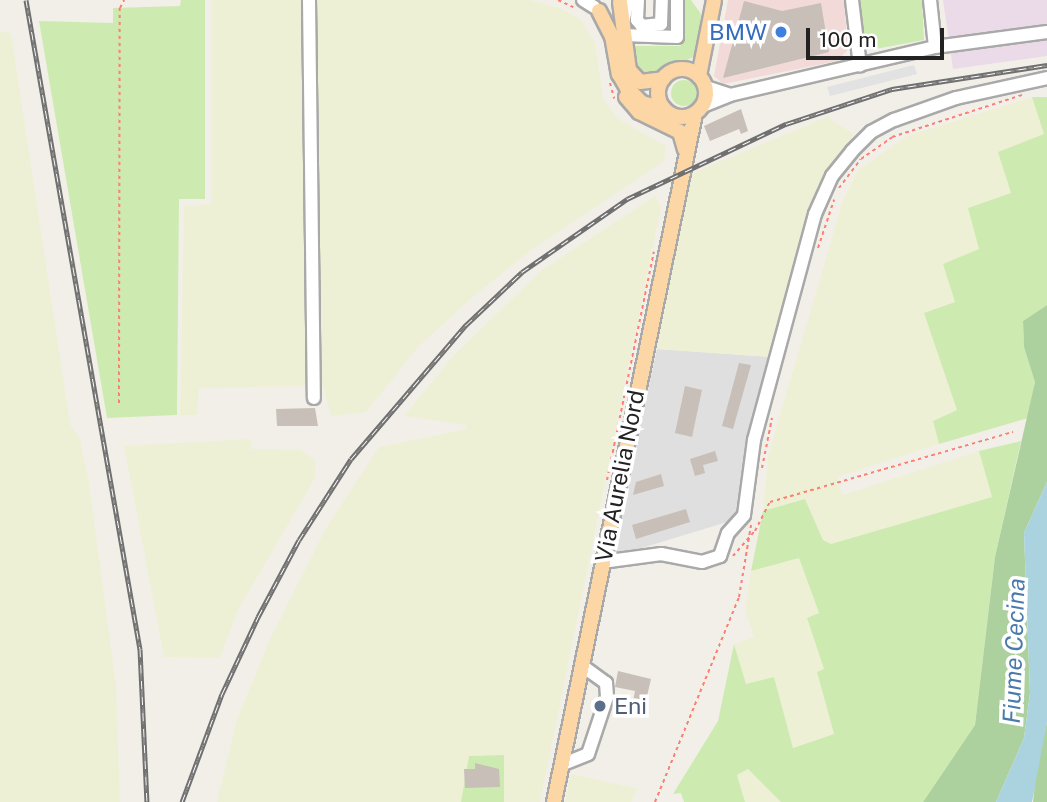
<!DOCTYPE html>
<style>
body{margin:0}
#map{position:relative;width:1047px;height:802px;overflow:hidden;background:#f2efe9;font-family:"Public Sans",sans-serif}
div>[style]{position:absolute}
.residential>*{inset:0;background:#e0dfdf}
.commercial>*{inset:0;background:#f2dad9}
.industrial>*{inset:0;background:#ebdbe8}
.farmland>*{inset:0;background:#eef0d5}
.grass>*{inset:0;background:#cdebb0}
.round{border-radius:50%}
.forest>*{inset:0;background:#add19e}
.parking>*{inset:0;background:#e2e2e2}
.water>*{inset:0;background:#aad3df}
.building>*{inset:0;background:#c7bfb8}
.path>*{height:2px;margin-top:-1px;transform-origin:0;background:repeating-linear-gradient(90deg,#fa8072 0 3.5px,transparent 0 7px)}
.roads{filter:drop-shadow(2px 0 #a9a9a9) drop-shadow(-2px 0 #a9a9a9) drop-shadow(0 2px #a9a9a9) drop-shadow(0 -2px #a9a9a9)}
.minor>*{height:12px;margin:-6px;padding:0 6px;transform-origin:6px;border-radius:6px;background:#fff}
.major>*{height:14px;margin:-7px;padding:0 7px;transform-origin:7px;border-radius:7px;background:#fcd6a4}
.major>.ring{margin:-7px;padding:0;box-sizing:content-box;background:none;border:14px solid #fcd6a4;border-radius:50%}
.rail>*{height:5px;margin-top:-2.5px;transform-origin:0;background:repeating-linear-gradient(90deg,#fff 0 8px,#707070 0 16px);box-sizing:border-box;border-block:2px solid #707070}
.dots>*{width:19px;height:19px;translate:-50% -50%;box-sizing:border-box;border:4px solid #fff;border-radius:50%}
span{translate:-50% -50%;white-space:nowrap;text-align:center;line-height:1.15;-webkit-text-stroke:7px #fff;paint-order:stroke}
.shop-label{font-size:23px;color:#366cbe}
.right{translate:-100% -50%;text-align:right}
.street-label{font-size:23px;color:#222}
.service-label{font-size:23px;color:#4e5e75}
.left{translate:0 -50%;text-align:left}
.water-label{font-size:24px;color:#4a7aab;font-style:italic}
.scale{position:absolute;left:806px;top:28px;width:138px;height:32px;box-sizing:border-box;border:4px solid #222;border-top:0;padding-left:9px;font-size:21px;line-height:24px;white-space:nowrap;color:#222;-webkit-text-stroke:5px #fff;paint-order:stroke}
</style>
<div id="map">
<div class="residential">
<i style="clip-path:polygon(657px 349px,770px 357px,751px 425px,737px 519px,612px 557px)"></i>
</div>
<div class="commercial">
<i style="clip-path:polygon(728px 0,844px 0,848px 50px,837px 61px,723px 84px,714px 76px)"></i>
</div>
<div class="industrial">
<i style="clip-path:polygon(943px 0,1047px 0,1047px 56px,953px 69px)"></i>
</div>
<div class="farmland">
<i style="clip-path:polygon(211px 0,530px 0,562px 9px,582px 21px,595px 43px,603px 98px,617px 118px,666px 146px,664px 161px,531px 250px,474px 296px,418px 347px,366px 412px,331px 416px,323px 386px,199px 388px,197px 415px,180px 415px,184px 206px,211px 204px)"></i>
<i style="clip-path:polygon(0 32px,11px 33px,70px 424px,80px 439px,89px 484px,116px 685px,120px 802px,0 802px)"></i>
<i style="clip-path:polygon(1032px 97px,1045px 134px,979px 249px,955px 302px,957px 410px,933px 421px,939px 444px,837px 477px,843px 495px,979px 451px,992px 497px,831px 544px,823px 541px,805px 499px,763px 511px,768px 456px,843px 200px,858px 170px,907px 136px)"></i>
<i style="clip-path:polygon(827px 117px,854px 134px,814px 198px,770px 357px,657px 349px,690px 174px)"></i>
<i style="clip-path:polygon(655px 196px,661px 207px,540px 802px,504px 802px,504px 755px,469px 756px,461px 802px,217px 802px,237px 719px,271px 637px,326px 528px,379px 447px,466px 429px,466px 425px,404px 416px,454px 355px,542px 270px)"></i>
<i style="clip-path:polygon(250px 439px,252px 449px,301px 450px,316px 461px,315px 478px,238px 610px,220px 658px,164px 657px,124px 446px)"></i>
<i style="clip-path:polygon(799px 558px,819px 614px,807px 618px,824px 669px,817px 673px,834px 734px,793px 748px,774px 677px,746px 684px,734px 644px,754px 637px,745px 610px,751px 571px)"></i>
<i style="clip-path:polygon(748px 769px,780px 800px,781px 802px,745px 802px,737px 774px)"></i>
<i style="clip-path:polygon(571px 774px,631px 787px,637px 788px,631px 802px,565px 802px)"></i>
</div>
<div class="grass">
<i style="clip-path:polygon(181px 0,205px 0,205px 199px,179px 199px,177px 415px,107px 418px,39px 21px,113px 23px,113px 8px,180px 6px)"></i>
<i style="clip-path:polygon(682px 0,691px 0,701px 14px,698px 55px,647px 78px,633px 71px,632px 46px,681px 46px)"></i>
<i style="clip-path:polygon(860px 0,922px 0,924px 40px,870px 50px,865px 45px)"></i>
<i class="round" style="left:671px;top:80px;width:26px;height:26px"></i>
<i style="clip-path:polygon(1032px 97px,1047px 97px,1047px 305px,1023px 321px,1024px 347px,1035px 381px,1030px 412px,1028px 418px,939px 444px,933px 421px,957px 410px,924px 313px,955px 302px,943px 264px,979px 249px,968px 208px,1011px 193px,998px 152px,1044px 134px)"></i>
<i style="clip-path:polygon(1021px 441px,995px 557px,975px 725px,923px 802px,781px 802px,748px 769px,737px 775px,745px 802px,684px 802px,681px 793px,673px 794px,718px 721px,734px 644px,746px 684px,774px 677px,793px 748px,834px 734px,817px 672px,824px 669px,807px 618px,819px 613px,799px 558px,751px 571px,763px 511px,805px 499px,823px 540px,831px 544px,992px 497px,979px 451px)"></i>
<i style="clip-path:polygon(504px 755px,504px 802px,461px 802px,469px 756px)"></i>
</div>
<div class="forest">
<i style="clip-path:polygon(1047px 305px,1047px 482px,1024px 533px,1030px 693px,1024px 738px,996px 802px,923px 802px,975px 725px,995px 557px,1035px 382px,1024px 347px,1023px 321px)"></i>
<i style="clip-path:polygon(1047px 722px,1047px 802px,1033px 802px,1037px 763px)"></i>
</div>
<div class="parking">
<i style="clip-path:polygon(914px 65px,917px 74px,830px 96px,827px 87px)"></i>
</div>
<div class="water">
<i style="clip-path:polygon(1047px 482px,1047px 722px,1032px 802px,996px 802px,1024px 738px,1030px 693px,1024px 533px)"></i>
</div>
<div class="building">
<i style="clip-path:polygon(744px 1px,782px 11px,821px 3px,829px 52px,723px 78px)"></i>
<i style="clip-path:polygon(741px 109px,748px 131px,741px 134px,739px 129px,710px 141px,704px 126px)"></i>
<i style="clip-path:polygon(739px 363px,751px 365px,733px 429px,722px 426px)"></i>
<i style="clip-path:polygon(685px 386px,702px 390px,692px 437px,675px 433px)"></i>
<i style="clip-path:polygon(315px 408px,318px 426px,277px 426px,276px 409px)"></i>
<i style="clip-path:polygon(715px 451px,718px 461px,703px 465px,705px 473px,695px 476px,690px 459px)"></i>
<i style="clip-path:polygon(661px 474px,664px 486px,633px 495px,636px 482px)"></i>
<i style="clip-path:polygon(686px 509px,690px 522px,636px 539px,632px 525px)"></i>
<i style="clip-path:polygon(618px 671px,651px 679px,644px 709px,632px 706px,635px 691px,615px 687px)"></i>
<i style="clip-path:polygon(475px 763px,499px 769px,500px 787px,465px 788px,464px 769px,475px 769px)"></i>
</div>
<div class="path">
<i style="left:558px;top:0;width:17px;rotate:25deg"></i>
<i style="left:610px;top:83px;width:16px;rotate:75deg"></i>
<i style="left:839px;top:188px;width:36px;rotate:-53deg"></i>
<i style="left:861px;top:159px;width:38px;rotate:-35deg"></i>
<i style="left:892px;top:137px;width:137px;rotate:-17.9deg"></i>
<i style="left:818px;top:248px;width:51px;rotate:-71.6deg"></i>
<i style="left:119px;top:403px;width:395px;rotate:-89.9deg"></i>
<i style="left:120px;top:8px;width:9px;rotate:-63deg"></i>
<i style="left:762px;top:468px;width:51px;rotate:-78.7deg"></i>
<i style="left:607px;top:480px;width:233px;rotate:-78.4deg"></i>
<i style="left:733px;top:556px;width:33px;rotate:-49deg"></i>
<i style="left:755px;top:531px;width:33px;rotate:-63deg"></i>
<i style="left:770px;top:502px;width:253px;rotate:-16.1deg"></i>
<i style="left:655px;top:802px;width:222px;rotate:-67.7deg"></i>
<i style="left:739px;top:597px;width:73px;rotate:-80.5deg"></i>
</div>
<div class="roads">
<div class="minor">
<i style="left:309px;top:0;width:398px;rotate:89.3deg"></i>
<i style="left:583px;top:0;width:13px;rotate:32deg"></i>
<i style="left:638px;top:0;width:20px;rotate:93deg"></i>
<i style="left:637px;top:20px;width:8px;rotate:50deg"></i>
<i style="left:642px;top:26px;width:19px;rotate:-6deg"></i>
<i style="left:661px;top:24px;width:24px;rotate:-88deg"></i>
<i style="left:852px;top:0;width:66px;rotate:83.1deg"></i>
<i style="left:930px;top:0;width:47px;rotate:83.9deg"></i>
<i style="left:623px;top:23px;width:24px;rotate:-78deg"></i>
<i style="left:623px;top:35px;width:54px;rotate:2.1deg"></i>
<i style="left:677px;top:37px;width:37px;rotate:-90deg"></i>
<i style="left:706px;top:87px;width:25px;rotate:18deg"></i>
<i style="left:703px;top:106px;width:29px;rotate:-22deg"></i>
<i style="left:730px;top:95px;width:211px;rotate:-13.2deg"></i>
<i style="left:935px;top:47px;width:113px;rotate:-7.6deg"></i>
<i style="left:602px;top:562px;width:60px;rotate:-7.7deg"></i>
<i style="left:661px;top:554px;width:42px;rotate:11deg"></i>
<i style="left:702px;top:562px;width:19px;rotate:-18deg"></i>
<i style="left:720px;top:556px;width:24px;rotate:-71deg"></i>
<i style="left:728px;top:533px;width:24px;rotate:-48deg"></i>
<i style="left:744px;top:515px;width:76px;rotate:-82.4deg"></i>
<i style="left:754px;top:440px;width:234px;rotate:-74.9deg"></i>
<i style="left:815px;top:214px;width:42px;rotate:-65.9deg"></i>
<i style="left:832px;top:176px;width:32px;rotate:-51deg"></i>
<i style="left:852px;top:151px;width:27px;rotate:-45deg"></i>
<i style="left:871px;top:132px;width:26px;rotate:-28deg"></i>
<i style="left:894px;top:120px;width:66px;rotate:-19.5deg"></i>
<i style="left:956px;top:98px;width:93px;rotate:-12.4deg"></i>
<i style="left:561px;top:765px;width:29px;rotate:-22deg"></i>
<i style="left:588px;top:754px;width:60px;rotate:-71.6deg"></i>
<i style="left:607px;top:697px;width:14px;rotate:-94deg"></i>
<i style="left:606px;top:683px;width:31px;rotate:-144deg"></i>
</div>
<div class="major">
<i style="left:620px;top:2px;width:69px;rotate:82.5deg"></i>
<i style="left:629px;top:70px;width:16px;rotate:47deg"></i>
<i style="left:640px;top:82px;width:23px;rotate:-7deg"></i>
<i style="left:599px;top:11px;width:28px;rotate:63deg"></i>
<i style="left:612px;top:36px;width:39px;rotate:80deg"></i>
<i style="left:619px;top:74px;width:16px;rotate:60deg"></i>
<i style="left:627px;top:88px;width:21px;rotate:45deg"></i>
<i style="left:642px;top:103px;width:23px;rotate:15deg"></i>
<i class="ring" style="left:658px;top:69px;width:34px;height:34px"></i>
<i style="left:699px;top:76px;width:77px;rotate:-78.8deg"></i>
<i style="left:626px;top:97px;width:20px;rotate:49deg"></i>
<i style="left:639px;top:112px;width:46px;rotate:26deg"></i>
<i style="left:680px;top:132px;width:18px;rotate:74deg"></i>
<i style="left:554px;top:802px;width:702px;rotate:-78.42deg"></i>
</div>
</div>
<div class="rail">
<i style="left:26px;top:0;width:659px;rotate:80.04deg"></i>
<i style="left:140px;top:649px;width:153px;rotate:87.4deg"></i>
<i style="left:182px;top:802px;width:115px;rotate:-69.7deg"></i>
<i style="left:222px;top:694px;width:85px;rotate:-64.9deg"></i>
<i style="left:258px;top:617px;width:87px;rotate:-62deg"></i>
<i style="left:299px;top:540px;width:96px;rotate:-57.3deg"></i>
<i style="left:351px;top:459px;width:177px;rotate:-49.4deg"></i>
<i style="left:466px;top:325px;width:77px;rotate:-43.4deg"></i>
<i style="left:522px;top:272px;width:128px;rotate:-34.8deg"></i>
<i style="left:627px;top:199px;width:176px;rotate:-25.3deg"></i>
<i style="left:786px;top:124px;width:112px;rotate:-18.3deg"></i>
<i style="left:892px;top:89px;width:157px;rotate:-8.8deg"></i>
</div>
<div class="dots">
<i style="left:781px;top:32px;background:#3f7fe0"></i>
<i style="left:600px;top:706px;background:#5c6f8a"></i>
</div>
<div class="shop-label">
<span class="right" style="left:767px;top:32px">BMW</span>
</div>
<div class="street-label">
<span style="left:620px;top:476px;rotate:-79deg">Via Aurelia Nord</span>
</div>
<div class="service-label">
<span class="left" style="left:614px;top:706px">Eni</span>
</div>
<div class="water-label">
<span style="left:1014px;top:651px;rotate:-88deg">Fiume Cecina</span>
</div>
<div class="scale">100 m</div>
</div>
